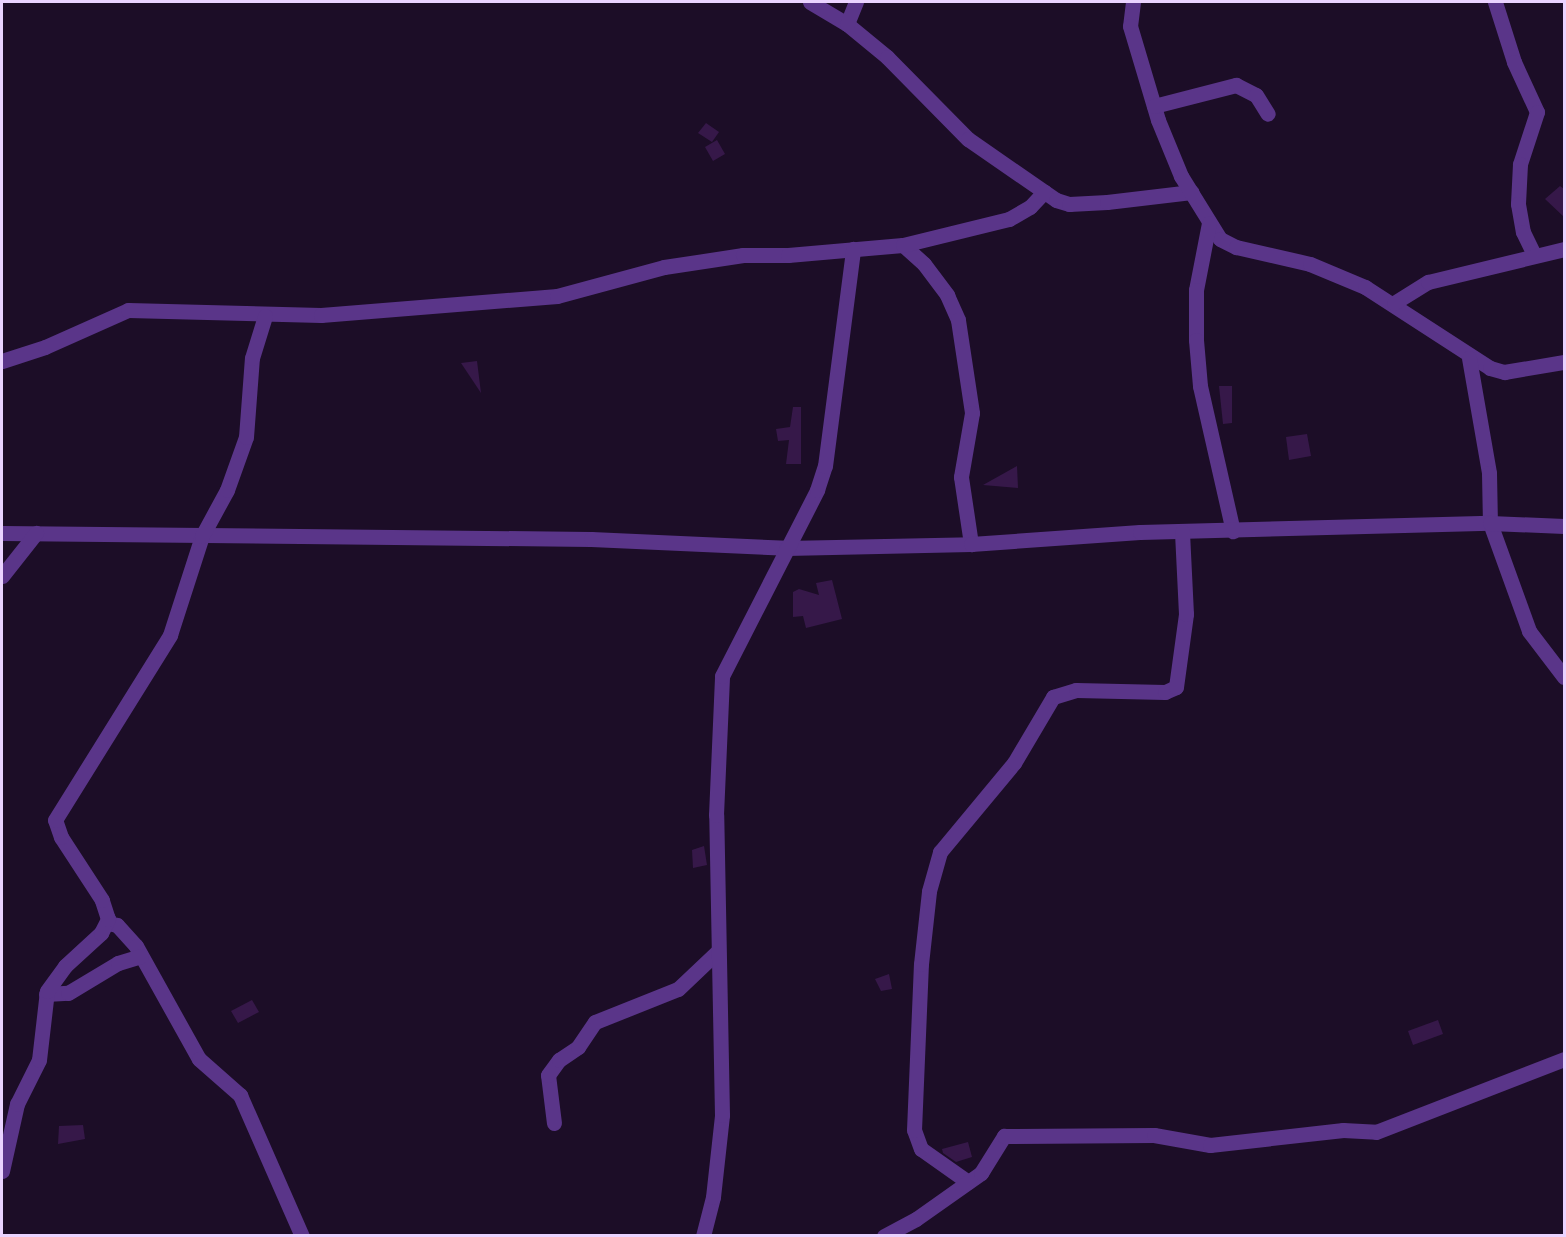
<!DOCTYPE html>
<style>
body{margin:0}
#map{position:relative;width:1566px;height:1237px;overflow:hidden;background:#1c0d27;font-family:"Titillium Web",sans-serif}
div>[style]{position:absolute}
.building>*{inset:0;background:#361849}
.minor>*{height:15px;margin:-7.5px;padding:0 7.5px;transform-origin:7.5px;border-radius:7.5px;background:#5a3589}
span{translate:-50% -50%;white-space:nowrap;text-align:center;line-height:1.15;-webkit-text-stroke:4.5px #1c0d27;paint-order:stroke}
.frame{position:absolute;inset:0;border:3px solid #ead3ff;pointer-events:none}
</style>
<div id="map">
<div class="building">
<i style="clip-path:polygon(706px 123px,719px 132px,712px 142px,698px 133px)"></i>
<i style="clip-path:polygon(717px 140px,725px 154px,713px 161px,705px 147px)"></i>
<i style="clip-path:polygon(1560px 186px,1564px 189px,1564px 217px,1545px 199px)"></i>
<i style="clip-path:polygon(477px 361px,481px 393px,461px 363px)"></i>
<i style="clip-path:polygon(1219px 386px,1232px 386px,1232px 423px,1223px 424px)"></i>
<i style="clip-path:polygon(793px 407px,801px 407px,801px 464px,786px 464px,789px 440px,778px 441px,776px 429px,790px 427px)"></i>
<i style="clip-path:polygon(1307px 434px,1311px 456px,1289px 460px,1286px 437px)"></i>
<i style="clip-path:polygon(1017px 466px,1018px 488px,983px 485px)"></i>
<i style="clip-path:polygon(832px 580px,842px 619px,806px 628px,803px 616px,793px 617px,793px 592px,799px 589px,819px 595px,816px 583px)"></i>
<i style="clip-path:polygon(704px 846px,707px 865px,693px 868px,692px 850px)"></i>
<i style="clip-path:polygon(889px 974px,892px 989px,881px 991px,875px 979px)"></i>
<i style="clip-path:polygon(252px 1000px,259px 1012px,238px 1023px,231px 1011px)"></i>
<i style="clip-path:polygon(1438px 1020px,1443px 1034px,1413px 1045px,1408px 1031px)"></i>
<i style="clip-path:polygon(83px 1125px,85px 1139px,58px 1144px,59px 1126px)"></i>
<i style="clip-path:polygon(968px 1142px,972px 1157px,956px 1162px,943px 1153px,942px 1149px)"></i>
</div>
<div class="minor">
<i style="left:810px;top:2px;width:43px;rotate:30.7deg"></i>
<i style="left:847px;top:24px;width:52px;rotate:39.5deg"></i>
<i style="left:887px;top:57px;width:115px;rotate:45.4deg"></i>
<i style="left:968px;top:139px;width:107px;rotate:34.7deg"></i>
<i style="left:1056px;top:200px;width:14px;rotate:17deg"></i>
<i style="left:1069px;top:204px;width:38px;rotate:-3deg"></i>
<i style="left:1107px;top:202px;width:85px;rotate:-6.8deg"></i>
<i style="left:1133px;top:2px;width:24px;rotate:97deg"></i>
<i style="left:1130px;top:26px;width:98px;rotate:73.4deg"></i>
<i style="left:1158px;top:120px;width:61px;rotate:67.7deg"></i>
<i style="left:1181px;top:176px;width:74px;rotate:58.2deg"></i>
<i style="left:1220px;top:239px;width:18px;rotate:27deg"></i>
<i style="left:1236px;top:247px;width:76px;rotate:12.9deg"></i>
<i style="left:1310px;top:264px;width:60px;rotate:22.7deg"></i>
<i style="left:1365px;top:287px;width:149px;rotate:32.9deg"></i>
<i style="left:1490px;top:368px;width:15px;rotate:16deg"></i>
<i style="left:1504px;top:372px;width:61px;rotate:-9.5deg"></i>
<i style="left:1495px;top:2px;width:63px;rotate:72.4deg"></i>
<i style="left:1514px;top:62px;width:55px;rotate:65.3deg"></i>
<i style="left:1537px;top:112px;width:55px;rotate:108.1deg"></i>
<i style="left:1520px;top:164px;width:40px;rotate:92.9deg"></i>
<i style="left:1518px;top:204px;width:28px;rotate:80deg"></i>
<i style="left:1523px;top:232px;width:25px;rotate:64deg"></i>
<i style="left:847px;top:24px;width:24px;rotate:-68deg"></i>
<i style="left:1154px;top:106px;width:85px;rotate:-14.4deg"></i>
<i style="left:1236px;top:85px;width:22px;rotate:27deg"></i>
<i style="left:1256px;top:95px;width:22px;rotate:58deg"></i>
<i style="left:1209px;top:223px;width:68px;rotate:101deg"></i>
<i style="left:1196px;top:290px;width:50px;rotate:90deg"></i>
<i style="left:1196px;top:340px;width:46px;rotate:85deg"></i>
<i style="left:1200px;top:386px;width:149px;rotate:77.2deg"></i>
<i style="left:903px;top:245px;width:28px;rotate:42deg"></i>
<i style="left:924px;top:264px;width:39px;rotate:53deg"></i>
<i style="left:947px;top:295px;width:27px;rotate:66deg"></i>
<i style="left:958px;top:320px;width:94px;rotate:81.4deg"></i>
<i style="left:972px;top:413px;width:65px;rotate:99.8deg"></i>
<i style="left:961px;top:477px;width:68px;rotate:81.5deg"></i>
<i style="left:1394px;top:303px;width:40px;rotate:-32deg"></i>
<i style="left:1428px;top:282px;width:140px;rotate:-13.6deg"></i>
<i style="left:1469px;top:358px;width:117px;rotate:80.1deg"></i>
<i style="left:1489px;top:473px;width:50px;rotate:88.9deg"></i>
<i style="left:1490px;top:523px;width:115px;rotate:70.1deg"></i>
<i style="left:1529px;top:631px;width:58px;rotate:52.7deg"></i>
<i style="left:2px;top:361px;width:45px;rotate:-18deg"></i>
<i style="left:45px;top:347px;width:91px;rotate:-24deg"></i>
<i style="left:128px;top:310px;width:193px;rotate:1.5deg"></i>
<i style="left:321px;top:315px;width:237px;rotate:-4.6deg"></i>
<i style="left:557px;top:296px;width:111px;rotate:-15.2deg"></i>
<i style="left:664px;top:267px;width:80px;rotate:-8.6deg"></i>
<i style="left:743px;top:255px;width:45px"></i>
<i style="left:788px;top:255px;width:115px;rotate:-5deg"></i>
<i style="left:903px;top:245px;width:109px;rotate:-13.8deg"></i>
<i style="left:1009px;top:219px;width:24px;rotate:-30deg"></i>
<i style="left:1030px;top:207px;width:21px;rotate:-47deg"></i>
<i style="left:2px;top:533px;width:589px;rotate:0.58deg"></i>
<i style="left:591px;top:539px;width:195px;rotate:2.6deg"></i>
<i style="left:786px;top:548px;width:185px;rotate:-1.2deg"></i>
<i style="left:971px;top:544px;width:169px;rotate:-4.1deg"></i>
<i style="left:1140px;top:532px;width:350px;rotate:-1.5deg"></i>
<i style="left:1490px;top:523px;width:74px;rotate:2.3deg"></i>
<i style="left:2px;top:576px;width:55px;rotate:-51.7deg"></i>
<i style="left:107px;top:923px;width:10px;rotate:11deg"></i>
<i style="left:117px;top:925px;width:28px;rotate:48deg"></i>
<i style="left:136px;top:946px;width:129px;rotate:60.9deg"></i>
<i style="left:199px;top:1059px;width:55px;rotate:41.3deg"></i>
<i style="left:240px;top:1095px;width:154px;rotate:66.3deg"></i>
<i style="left:46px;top:994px;width:22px;rotate:-3deg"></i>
<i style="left:68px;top:993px;width:58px;rotate:-31deg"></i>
<i style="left:118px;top:963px;width:24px;rotate:-17deg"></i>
<i style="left:554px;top:1123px;width:48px;rotate:-97.1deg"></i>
<i style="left:548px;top:1075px;width:19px;rotate:-54deg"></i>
<i style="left:559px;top:1060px;width:23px;rotate:-34deg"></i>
<i style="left:578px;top:1047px;width:30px;rotate:-56deg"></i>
<i style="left:595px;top:1022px;width:89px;rotate:-21.7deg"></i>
<i style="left:678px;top:989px;width:55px;rotate:-43.5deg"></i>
<i style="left:2px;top:1171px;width:69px;rotate:-77.4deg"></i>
<i style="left:17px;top:1104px;width:49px;rotate:-63.4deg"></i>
<i style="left:39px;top:1060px;width:69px;rotate:-83.4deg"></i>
<i style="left:47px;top:991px;width:31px;rotate:-54deg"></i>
<i style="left:65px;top:966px;width:49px;rotate:-42.5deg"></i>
<i style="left:101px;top:933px;width:16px;rotate:-63deg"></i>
<i style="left:108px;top:919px;width:20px;rotate:-108deg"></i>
<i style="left:102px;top:900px;width:75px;rotate:-123.1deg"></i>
<i style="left:61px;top:837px;width:18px;rotate:-109deg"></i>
<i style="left:55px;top:820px;width:218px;rotate:-58.1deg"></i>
<i style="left:170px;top:635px;width:104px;rotate:-72.1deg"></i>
<i style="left:202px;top:536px;width:52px;rotate:-61.5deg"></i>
<i style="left:227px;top:490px;width:56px;rotate:-70.3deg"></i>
<i style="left:246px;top:437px;width:79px;rotate:-85.7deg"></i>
<i style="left:252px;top:358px;width:44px;rotate:-72.8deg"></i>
<i style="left:968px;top:1182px;width:57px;rotate:-144.9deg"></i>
<i style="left:921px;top:1149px;width:20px;rotate:-110deg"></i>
<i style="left:914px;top:1130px;width:166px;rotate:-87.6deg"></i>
<i style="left:921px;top:964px;width:73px;rotate:-83.7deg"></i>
<i style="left:929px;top:891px;width:41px;rotate:-74.2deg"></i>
<i style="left:940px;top:852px;width:116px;rotate:-50.3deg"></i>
<i style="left:1014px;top:763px;width:77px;rotate:-59.4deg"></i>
<i style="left:1053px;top:697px;width:24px;rotate:-17deg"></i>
<i style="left:1076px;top:690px;width:89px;rotate:1.3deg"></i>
<i style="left:1165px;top:692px;width:12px;rotate:-24deg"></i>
<i style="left:1176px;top:687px;width:74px;rotate:-82.2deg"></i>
<i style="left:1186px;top:614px;width:82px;rotate:-92.8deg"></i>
<i style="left:703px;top:1236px;width:40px;rotate:-75.6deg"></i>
<i style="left:713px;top:1197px;width:82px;rotate:-83.7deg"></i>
<i style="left:722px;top:1115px;width:300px;rotate:-91.1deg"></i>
<i style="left:716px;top:815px;width:139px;rotate:-87.5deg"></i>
<i style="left:722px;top:676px;width:209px;rotate:-62.9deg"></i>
<i style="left:817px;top:490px;width:25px;rotate:-72deg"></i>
<i style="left:825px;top:466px;width:219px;rotate:-82.6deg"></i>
<i style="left:884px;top:1236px;width:36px;rotate:-28deg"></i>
<i style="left:916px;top:1219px;width:80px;rotate:-35.3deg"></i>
<i style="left:981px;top:1173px;width:44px;rotate:-58.1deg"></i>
<i style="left:1004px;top:1136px;width:150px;rotate:-0.4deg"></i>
<i style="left:1154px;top:1135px;width:57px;rotate:10.1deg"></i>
<i style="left:1210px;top:1145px;width:134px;rotate:-6.4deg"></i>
<i style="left:1343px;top:1130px;width:33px;rotate:3deg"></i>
<i style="left:1376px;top:1132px;width:202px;rotate:-21.2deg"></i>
</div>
<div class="frame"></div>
</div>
